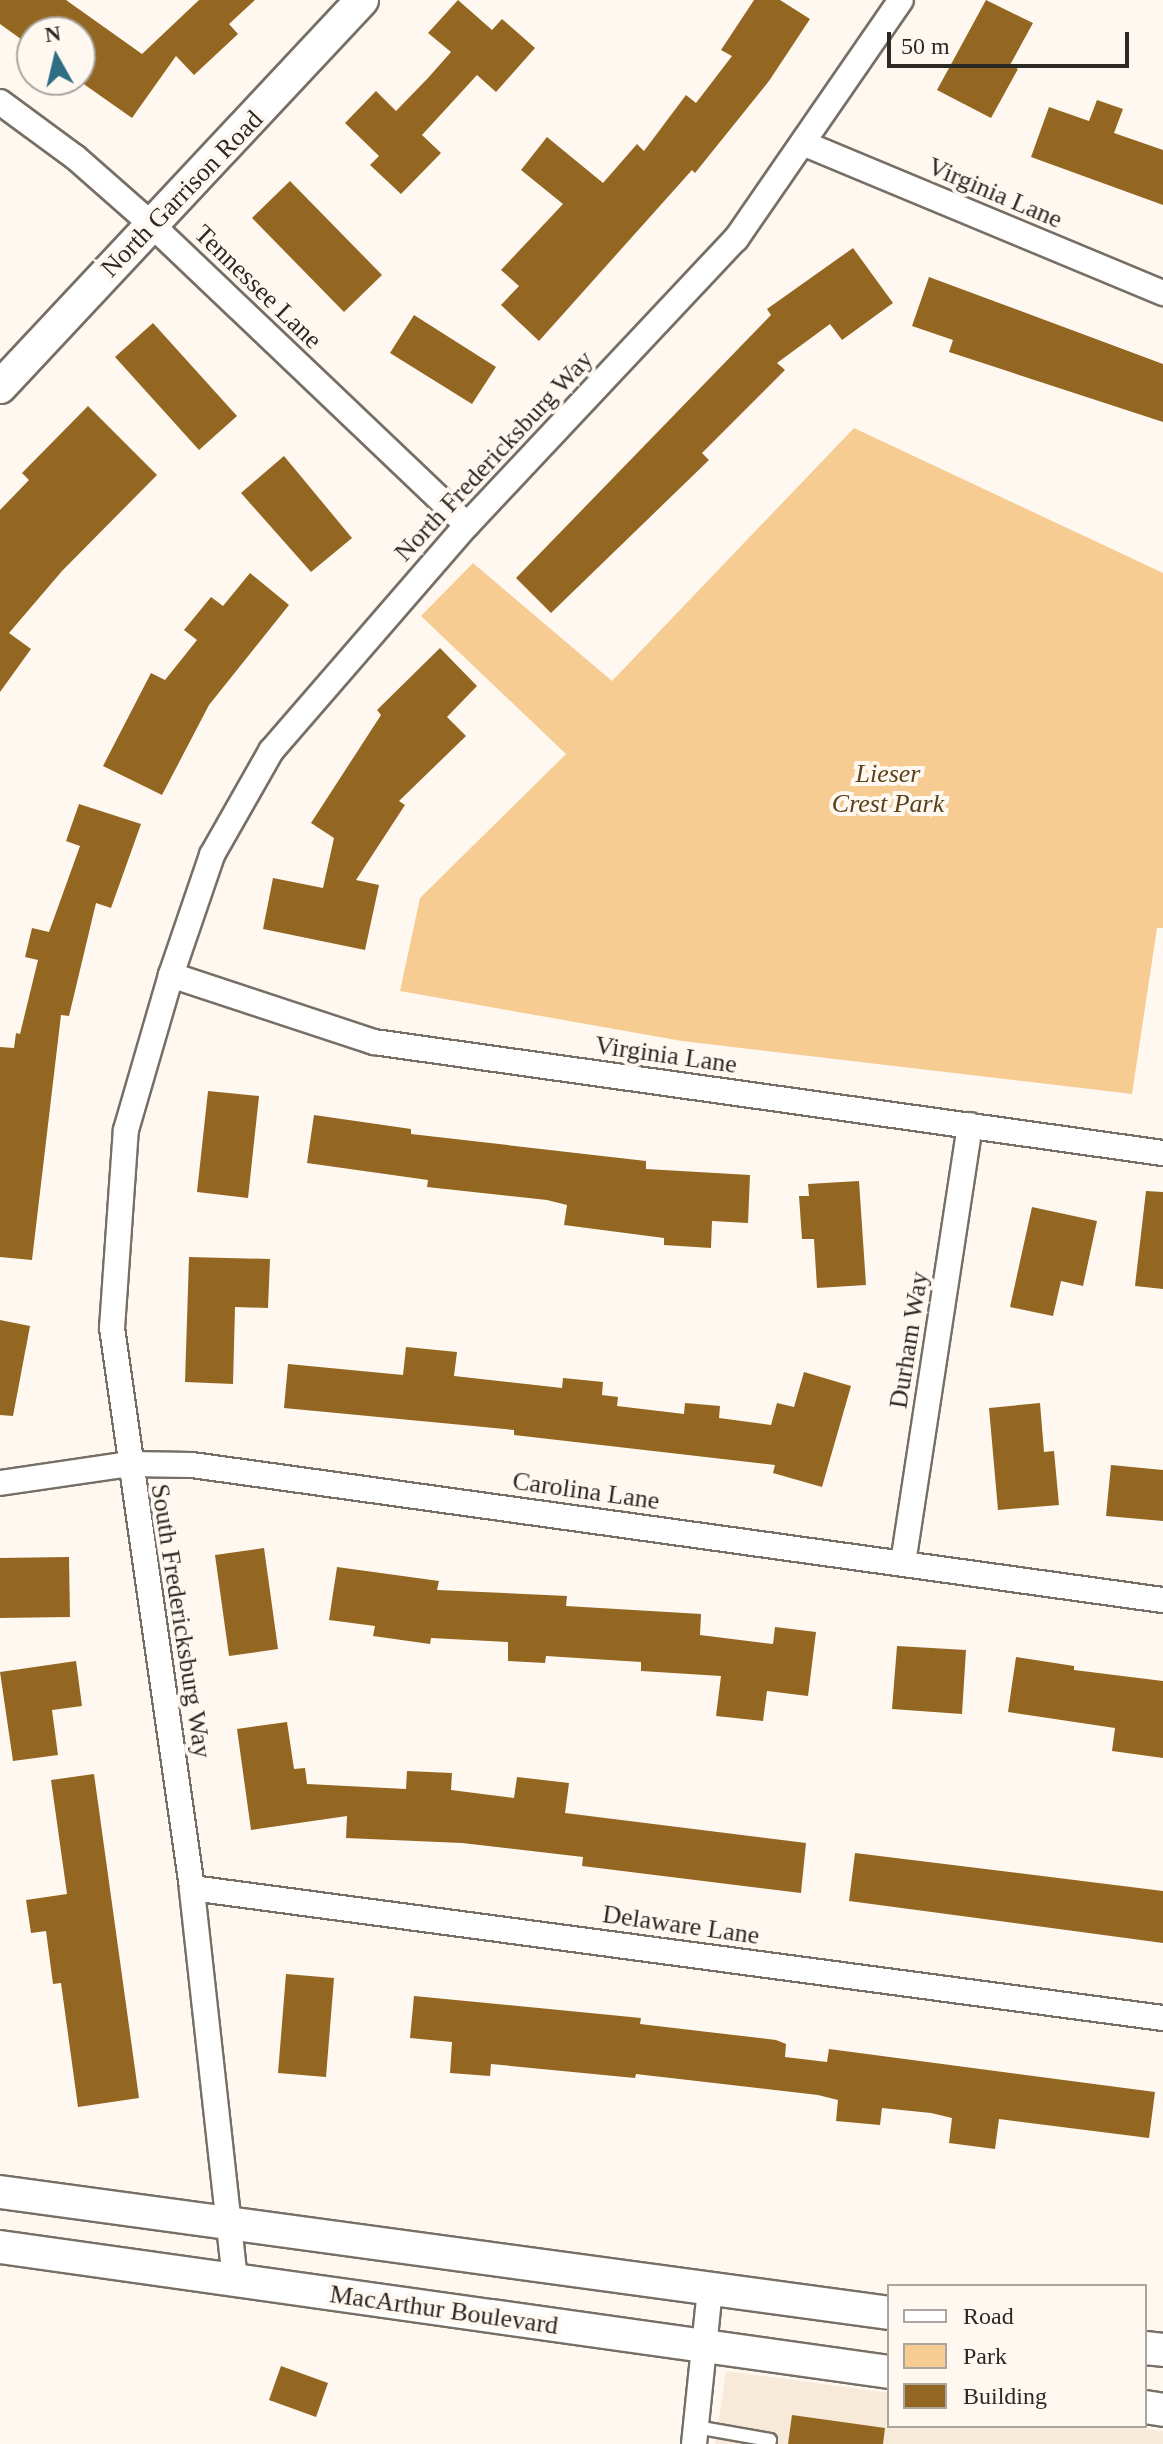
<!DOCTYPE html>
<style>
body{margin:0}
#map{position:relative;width:1163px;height:2444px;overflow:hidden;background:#fef8f1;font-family:"Times New Roman",serif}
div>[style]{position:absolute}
.built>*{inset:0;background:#f8ead8}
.green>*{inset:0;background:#f7cc93}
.building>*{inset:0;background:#936722}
.roads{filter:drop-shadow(2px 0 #776f65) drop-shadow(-2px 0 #776f65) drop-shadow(0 2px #776f65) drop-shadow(0 -2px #776f65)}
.service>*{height:12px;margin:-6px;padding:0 6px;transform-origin:6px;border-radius:6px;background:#fff}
.minor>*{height:24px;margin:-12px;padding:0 12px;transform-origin:12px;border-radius:12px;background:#fff}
.tertiary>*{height:32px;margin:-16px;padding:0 16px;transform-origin:16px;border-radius:16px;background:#fff}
span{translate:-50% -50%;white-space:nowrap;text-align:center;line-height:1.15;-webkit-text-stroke:8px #fef8f1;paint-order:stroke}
.street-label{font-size:26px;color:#2c2925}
.park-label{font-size:26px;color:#5a411c;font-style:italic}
.legend{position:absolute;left:887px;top:2284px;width:260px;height:144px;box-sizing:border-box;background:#fef8f1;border:2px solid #aaa59f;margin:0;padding:10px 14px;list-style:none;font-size:24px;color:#2c2925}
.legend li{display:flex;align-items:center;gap:16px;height:40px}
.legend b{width:40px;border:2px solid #aaa59f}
.north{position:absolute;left:16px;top:16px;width:80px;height:80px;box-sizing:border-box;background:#fef8f1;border:2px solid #aaa59f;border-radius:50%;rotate:352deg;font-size:22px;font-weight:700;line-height:32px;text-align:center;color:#2c2925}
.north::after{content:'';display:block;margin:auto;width:28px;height:36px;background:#2f6d83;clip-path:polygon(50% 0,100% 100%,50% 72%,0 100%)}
.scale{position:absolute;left:887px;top:32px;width:242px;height:36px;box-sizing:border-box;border:4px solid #2c2925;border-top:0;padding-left:10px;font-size:24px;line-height:28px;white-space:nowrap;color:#2c2925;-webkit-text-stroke:6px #fef8f1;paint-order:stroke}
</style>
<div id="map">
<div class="built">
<i style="clip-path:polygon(726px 2371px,889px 2393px,889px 2426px,1124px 2426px,1163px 2431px,1163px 2444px,715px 2444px)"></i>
</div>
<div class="green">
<i style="clip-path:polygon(854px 428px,1163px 573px,1163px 928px,1157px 928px,1132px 1094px,682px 1041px,400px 991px,420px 898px,566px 754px,421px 616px,473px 563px,612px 681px)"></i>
</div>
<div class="building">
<i style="clip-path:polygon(0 0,66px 0,142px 54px,199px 0,255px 0,229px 24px,238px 34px,194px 75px,176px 56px,132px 118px,78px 80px,80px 32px,32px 32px,32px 47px,0 24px)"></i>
<i style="clip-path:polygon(458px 0,492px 30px,502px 19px,535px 48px,496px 92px,477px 75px,422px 135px,441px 153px,401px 194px,370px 165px,379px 156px,345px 123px,376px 91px,396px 111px,428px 78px,451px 52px,428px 33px)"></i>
<i style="clip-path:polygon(754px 0,780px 0,810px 19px,769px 81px,695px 173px,692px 170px,539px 341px,501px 305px,519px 286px,501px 270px,563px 204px,521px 170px,547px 137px,603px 183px,637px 144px,644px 151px,686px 95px,696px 103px,732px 56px,721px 50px)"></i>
<i style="clip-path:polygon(986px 0,1033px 23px,1010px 65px,1018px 69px,991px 118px,937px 90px)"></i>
<i style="clip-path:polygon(1097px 100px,1123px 109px,1114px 133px,1163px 150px,1163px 205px,1031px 157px,1049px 107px,1089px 121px)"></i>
<i style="clip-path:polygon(290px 181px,382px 275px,344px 312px,252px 218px)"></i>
<i style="clip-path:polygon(853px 248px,893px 303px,842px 340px,830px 324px,777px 363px,785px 370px,702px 453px,709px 460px,551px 613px,516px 578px,771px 315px,767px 309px)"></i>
<i style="clip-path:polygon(929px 277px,1163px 364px,1163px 422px,949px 352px,953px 340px,912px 326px)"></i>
<i style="clip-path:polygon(414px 315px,496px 367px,472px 404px,390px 353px)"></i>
<i style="clip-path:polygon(153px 323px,237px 416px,199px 450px,115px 357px)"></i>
<i style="clip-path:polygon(88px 406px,157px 475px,62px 571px,9px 633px,31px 649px,0 692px,0 510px,29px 480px,22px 473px)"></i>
<i style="clip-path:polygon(284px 456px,352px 538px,311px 572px,241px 493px)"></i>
<i style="clip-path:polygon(250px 573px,289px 605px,209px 705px,162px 795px,103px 766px,151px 673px,165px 680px,197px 640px,184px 630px,211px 597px,223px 606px)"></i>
<i style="clip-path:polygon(440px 648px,477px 686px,447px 717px,466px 736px,399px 801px,405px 805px,356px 880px,379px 885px,365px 950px,263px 929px,273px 878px,323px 888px,334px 838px,311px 823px,381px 715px,377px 710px)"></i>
<i style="clip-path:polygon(79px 804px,141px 824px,111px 908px,96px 903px,69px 1016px,61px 1015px,32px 1260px,0 1257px,0 1047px,14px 1048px,16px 1033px,20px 1034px,38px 960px,25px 957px,32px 928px,49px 932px,80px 846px,66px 841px)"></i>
<i style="clip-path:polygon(208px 1091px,259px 1096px,248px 1198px,197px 1192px)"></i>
<i style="clip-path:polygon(314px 1115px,411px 1129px,411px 1134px,646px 1161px,646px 1169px,750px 1175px,748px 1223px,712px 1221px,711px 1248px,664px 1245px,664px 1238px,564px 1225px,567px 1205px,547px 1200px,427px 1187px,428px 1180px,307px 1163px)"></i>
<i style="clip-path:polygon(859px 1181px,866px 1285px,817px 1288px,814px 1239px,802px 1239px,799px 1196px,809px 1196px,808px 1184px)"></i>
<i style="clip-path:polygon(1146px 1191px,1163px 1192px,1163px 1289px,1135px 1286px)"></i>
<i style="clip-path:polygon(1032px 1207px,1097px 1221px,1083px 1286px,1061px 1281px,1053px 1316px,1010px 1307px)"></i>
<i style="clip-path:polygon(189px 1257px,270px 1259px,268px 1308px,235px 1307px,233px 1384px,185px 1382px)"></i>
<i style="clip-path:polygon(0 1320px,30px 1326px,13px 1416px,0 1415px)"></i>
<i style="clip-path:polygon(406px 1347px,457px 1352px,454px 1376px,562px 1388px,563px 1378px,603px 1382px,602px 1395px,618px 1397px,617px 1406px,684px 1414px,685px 1403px,720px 1406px,719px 1418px,771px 1425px,777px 1403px,794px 1407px,804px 1372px,851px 1386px,822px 1487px,773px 1473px,775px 1465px,514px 1435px,514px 1430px,284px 1408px,288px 1364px,403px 1375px)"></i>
<i style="clip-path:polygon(1040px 1403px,1044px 1452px,1054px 1451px,1059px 1505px,998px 1510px,989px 1408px)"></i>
<i style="clip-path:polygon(1111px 1465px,1163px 1470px,1163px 1521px,1106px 1516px)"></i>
<i style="clip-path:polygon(264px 1548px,278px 1649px,229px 1656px,215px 1555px)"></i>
<i style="clip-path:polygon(69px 1557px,70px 1617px,0 1618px,0 1558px)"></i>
<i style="clip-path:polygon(337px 1567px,439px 1581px,437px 1590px,567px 1596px,566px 1606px,701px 1614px,700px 1635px,773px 1644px,775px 1627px,816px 1632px,808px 1696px,767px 1691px,763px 1721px,716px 1716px,721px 1676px,641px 1671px,641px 1662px,546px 1656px,545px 1663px,508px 1661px,508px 1642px,431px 1638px,430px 1644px,373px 1636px,375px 1626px,329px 1620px)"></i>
<i style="clip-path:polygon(897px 1646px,966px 1650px,962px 1714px,892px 1709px)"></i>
<i style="clip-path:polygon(1016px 1657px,1074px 1666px,1074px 1670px,1163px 1681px,1163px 1758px,1112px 1751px,1115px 1728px,1008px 1712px)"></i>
<i style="clip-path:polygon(76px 1661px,82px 1706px,52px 1710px,58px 1755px,13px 1761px,0 1672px)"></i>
<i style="clip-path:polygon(287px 1722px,294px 1769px,305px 1768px,307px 1784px,406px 1789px,407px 1771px,452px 1773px,451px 1790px,514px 1798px,517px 1777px,569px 1783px,565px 1813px,806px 1843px,801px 1893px,582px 1866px,583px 1857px,462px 1843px,346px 1838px,347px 1816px,251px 1830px,237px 1729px)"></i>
<i style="clip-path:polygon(94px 1774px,139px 2098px,78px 2107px,61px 1983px,53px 1984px,46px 1931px,31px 1933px,26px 1900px,67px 1894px,51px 1780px)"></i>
<i style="clip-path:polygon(855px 1853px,1163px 1891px,1163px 1943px,849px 1901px)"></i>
<i style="clip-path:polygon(286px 1974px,334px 1978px,326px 2077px,278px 2073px)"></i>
<i style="clip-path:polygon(414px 1996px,641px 2018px,640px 2024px,776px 2040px,786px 2044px,785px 2057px,827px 2062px,829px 2049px,1155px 2092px,1149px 2138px,999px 2119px,995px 2149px,949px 2143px,952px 2118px,931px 2113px,882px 2108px,880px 2125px,836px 2121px,838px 2100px,818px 2095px,636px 2074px,635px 2078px,491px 2064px,490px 2076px,450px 2073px,452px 2042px,410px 2038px)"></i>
<i style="clip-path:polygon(281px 2366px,328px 2383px,316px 2417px,269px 2400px)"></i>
<i style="clip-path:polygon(792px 2415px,885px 2428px,883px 2444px,788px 2444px)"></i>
</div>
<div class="roads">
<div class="service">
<i style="left:696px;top:2427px;width:75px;rotate:10deg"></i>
<i style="left:770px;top:2440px;width:4px;rotate:104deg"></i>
</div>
<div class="minor">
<i style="left:0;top:102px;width:93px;rotate:36.3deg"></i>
<i style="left:75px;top:157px;width:103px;rotate:41.4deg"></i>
<i style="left:152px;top:225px;width:435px;rotate:43.6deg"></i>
<i style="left:805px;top:144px;width:388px;rotate:22.6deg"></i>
<i style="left:171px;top:975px;width:214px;rotate:18.3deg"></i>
<i style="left:374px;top:1042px;width:797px;rotate:8.01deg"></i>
<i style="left:0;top:1483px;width:130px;rotate:-8.4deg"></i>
<i style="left:129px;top:1464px;width:63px;rotate:0.9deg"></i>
<i style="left:192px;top:1465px;width:980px;rotate:7.92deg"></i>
<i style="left:903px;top:1563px;width:443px;rotate:-81.3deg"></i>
<i style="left:192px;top:1888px;width:980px;rotate:7.63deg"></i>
<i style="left:235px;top:2280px;width:394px;rotate:-96.3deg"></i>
<i style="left:192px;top:1888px;width:566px;rotate:-98.13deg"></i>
<i style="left:112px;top:1328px;width:198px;rotate:-86deg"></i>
<i style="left:126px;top:1130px;width:161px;rotate:-73.8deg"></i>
<i style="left:171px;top:975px;width:127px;rotate:-71.1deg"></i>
<i style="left:212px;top:855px;width:120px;rotate:-60.4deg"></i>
<i style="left:271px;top:751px;width:299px;rotate:-49.1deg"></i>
<i style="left:467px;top:525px;width:393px;rotate:-46.8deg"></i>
<i style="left:736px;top:239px;width:290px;rotate:-55.4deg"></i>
<i style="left:694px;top:2444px;width:157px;rotate:-84.1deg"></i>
</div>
<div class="tertiary">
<i style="left:0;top:387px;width:530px;rotate:-46.91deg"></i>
<i style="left:0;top:2192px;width:897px;rotate:7.75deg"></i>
<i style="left:0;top:2247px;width:898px;rotate:8deg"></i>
<i style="left:1145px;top:2348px;width:18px;rotate:6deg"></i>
<i style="left:1145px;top:2407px;width:18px;rotate:9deg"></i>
</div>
</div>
<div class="street-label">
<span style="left:995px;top:193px;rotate:23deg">Virginia Lane</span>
<span style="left:182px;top:194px;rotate:-46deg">North Garrison Road</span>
<span style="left:258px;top:287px;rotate:44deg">Tennessee Lane</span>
<span style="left:494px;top:456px;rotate:-47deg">North Fredericksburg Way</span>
<span style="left:666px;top:1055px;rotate:8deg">Virginia Lane</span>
<span style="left:909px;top:1340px;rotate:-81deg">Durham Way</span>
<span style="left:586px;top:1491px;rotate:8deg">Carolina Lane</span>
<span style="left:181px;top:1621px;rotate:81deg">South Fredericksburg Way</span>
<span style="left:681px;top:1925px;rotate:8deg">Delaware Lane</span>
<span style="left:444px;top:2310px;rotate:8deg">MacArthur Boulevard</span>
</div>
<div class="park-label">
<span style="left:888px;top:789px">Lieser<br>Crest Park</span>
</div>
<ul class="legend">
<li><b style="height:10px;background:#fff"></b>Road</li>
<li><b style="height:22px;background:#f7cc93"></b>Park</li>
<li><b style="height:22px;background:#936722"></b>Building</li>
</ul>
<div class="north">N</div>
<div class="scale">50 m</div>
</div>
